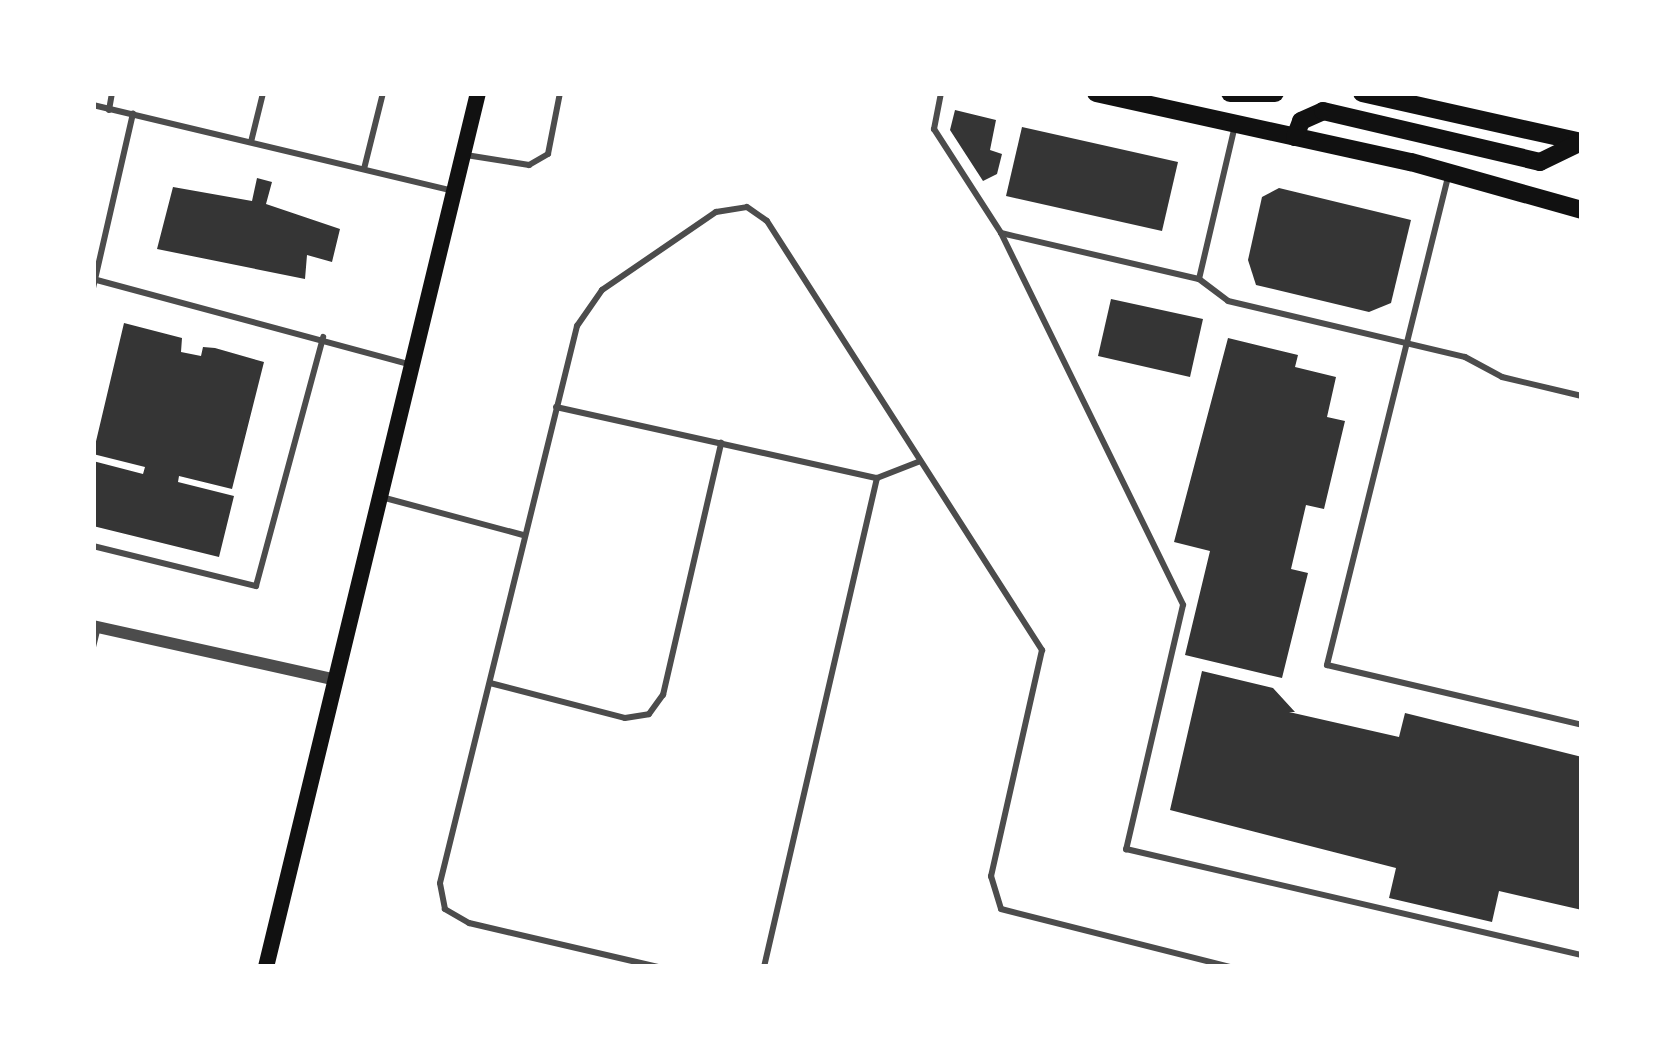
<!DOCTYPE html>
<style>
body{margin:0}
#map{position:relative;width:1675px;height:1060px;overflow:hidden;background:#fff;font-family:"Fira Sans Condensed",sans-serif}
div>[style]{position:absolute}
.building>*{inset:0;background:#353535}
.service>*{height:6px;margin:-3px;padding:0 3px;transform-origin:3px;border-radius:3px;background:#4c4c4c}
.minor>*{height:12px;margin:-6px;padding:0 6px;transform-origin:6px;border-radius:6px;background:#4c4c4c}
.secondary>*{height:16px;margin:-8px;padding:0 8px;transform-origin:8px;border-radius:8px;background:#111}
.primary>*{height:18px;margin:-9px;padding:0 9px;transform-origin:9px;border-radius:9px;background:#111}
span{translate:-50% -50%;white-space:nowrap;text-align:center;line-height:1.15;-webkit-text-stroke:9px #fff;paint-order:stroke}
.frame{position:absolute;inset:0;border:96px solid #fff;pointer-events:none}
</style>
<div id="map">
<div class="building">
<i style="clip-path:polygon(955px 110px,996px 120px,990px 150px,1002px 154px,997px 174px,983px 181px,950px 130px)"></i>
<i style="clip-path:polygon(1022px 127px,1178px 162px,1162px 231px,1006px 196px)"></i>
<i style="clip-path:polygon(257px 178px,272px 182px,266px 204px,340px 229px,332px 262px,307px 255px,305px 279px,157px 249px,173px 187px,252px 201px)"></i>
<i style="clip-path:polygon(1279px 188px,1411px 220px,1391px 303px,1369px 312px,1256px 285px,1248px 260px,1262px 197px)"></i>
<i style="clip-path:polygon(1111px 299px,1203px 319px,1190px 377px,1098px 356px)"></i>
<i style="clip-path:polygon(124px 323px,182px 338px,181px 352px,201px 356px,203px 347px,215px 348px,264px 362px,232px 489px,179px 476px,178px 482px,234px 496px,219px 557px,93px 526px,93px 461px,143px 474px,145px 467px,93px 454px)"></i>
<i style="clip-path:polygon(1228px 338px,1298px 355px,1295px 367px,1336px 377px,1327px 417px,1345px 421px,1324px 509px,1306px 505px,1291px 569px,1308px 573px,1282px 678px,1185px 655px,1210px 551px,1174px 542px)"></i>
<i style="clip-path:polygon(1202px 671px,1273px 688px,1295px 712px,1289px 712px,1399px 737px,1405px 713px,1582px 757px,1582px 910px,1499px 891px,1492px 922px,1389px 898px,1396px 868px,1170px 810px)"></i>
</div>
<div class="service">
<i style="left:941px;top:93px;width:37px;rotate:101deg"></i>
<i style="left:934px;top:129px;width:124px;rotate:57.2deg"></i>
<i style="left:1001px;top:233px;width:414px;rotate:63.9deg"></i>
<i style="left:1183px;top:605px;width:251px;rotate:103.1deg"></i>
<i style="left:1126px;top:849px;width:468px;rotate:13.1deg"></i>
<i style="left:93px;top:105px;width:367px;rotate:13.4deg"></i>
<i style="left:109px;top:110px;width:17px;rotate:-80deg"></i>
<i style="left:251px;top:142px;width:50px;rotate:-76.2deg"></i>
<i style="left:466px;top:155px;width:64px;rotate:9deg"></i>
<i style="left:529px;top:165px;width:22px;rotate:-30deg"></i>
<i style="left:548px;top:154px;width:62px;rotate:-78.9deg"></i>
<i style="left:364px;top:169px;width:78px;rotate:-76deg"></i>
<i style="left:1448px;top:177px;width:503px;rotate:103.93deg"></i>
<i style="left:1327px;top:665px;width:262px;rotate:13.2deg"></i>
<i style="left:1001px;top:233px;width:203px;rotate:13.1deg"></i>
<i style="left:1199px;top:279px;width:36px;rotate:37deg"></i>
<i style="left:1228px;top:301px;width:244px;rotate:13.3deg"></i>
<i style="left:1465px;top:357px;width:42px;rotate:28.4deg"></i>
<i style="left:1502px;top:377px;width:82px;rotate:13.4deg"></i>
<i style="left:93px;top:279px;width:327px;rotate:15.1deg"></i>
<i style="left:1199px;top:279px;width:157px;rotate:-76.8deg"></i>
<i style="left:93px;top:288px;width:179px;rotate:-77.1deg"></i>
<i style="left:556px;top:407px;width:329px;rotate:12.5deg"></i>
<i style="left:385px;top:498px;width:143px;rotate:15deg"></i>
<i style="left:93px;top:546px;width:168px;rotate:13.8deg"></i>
<i style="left:256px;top:586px;width:258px;rotate:-74.9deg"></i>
<i style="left:93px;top:647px;width:21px;rotate:-76deg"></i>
<i style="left:490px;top:683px;width:139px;rotate:14.5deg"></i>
<i style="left:625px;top:718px;width:24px;rotate:-9deg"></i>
<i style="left:649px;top:714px;width:24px;rotate:-54deg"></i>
<i style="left:663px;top:695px;width:259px;rotate:-77deg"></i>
<i style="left:658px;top:967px;width:194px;rotate:-166.9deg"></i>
<i style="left:469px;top:923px;width:28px;rotate:-150deg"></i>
<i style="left:445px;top:909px;width:26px;rotate:-101deg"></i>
<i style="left:440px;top:883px;width:574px;rotate:-76.18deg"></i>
<i style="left:577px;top:326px;width:44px;rotate:-55.2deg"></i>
<i style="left:602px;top:290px;width:138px;rotate:-34.4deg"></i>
<i style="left:716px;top:212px;width:31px;rotate:-9deg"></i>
<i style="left:747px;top:207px;width:24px;rotate:35deg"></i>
<i style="left:767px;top:221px;width:510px;rotate:57.34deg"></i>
<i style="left:1042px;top:650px;width:232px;rotate:102.7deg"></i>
<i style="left:991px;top:876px;width:34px;rotate:73deg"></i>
<i style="left:1001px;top:909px;width:236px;rotate:14.2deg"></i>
<i style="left:764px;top:967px;width:502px;rotate:-76.99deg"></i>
<i style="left:877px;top:478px;width:44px;rotate:-21.3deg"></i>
</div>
<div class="minor">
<i style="left:93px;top:626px;width:250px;rotate:12.5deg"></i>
</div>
<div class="secondary">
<i style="left:266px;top:967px;width:899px;rotate:-76.37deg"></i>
</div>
<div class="primary">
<i style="left:1096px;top:93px;width:322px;rotate:12.4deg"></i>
<i style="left:1411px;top:162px;width:178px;rotate:15.7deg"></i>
<i style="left:1230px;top:93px;width:45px"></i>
<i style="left:1362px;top:93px;width:225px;rotate:12.6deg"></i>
<i style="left:1295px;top:137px;width:17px;rotate:-69deg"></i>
<i style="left:1301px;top:121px;width:24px;rotate:-24deg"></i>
<i style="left:1323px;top:111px;width:223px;rotate:13.2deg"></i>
<i style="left:1540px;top:162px;width:46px;rotate:-26deg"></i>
</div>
<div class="frame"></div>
</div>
